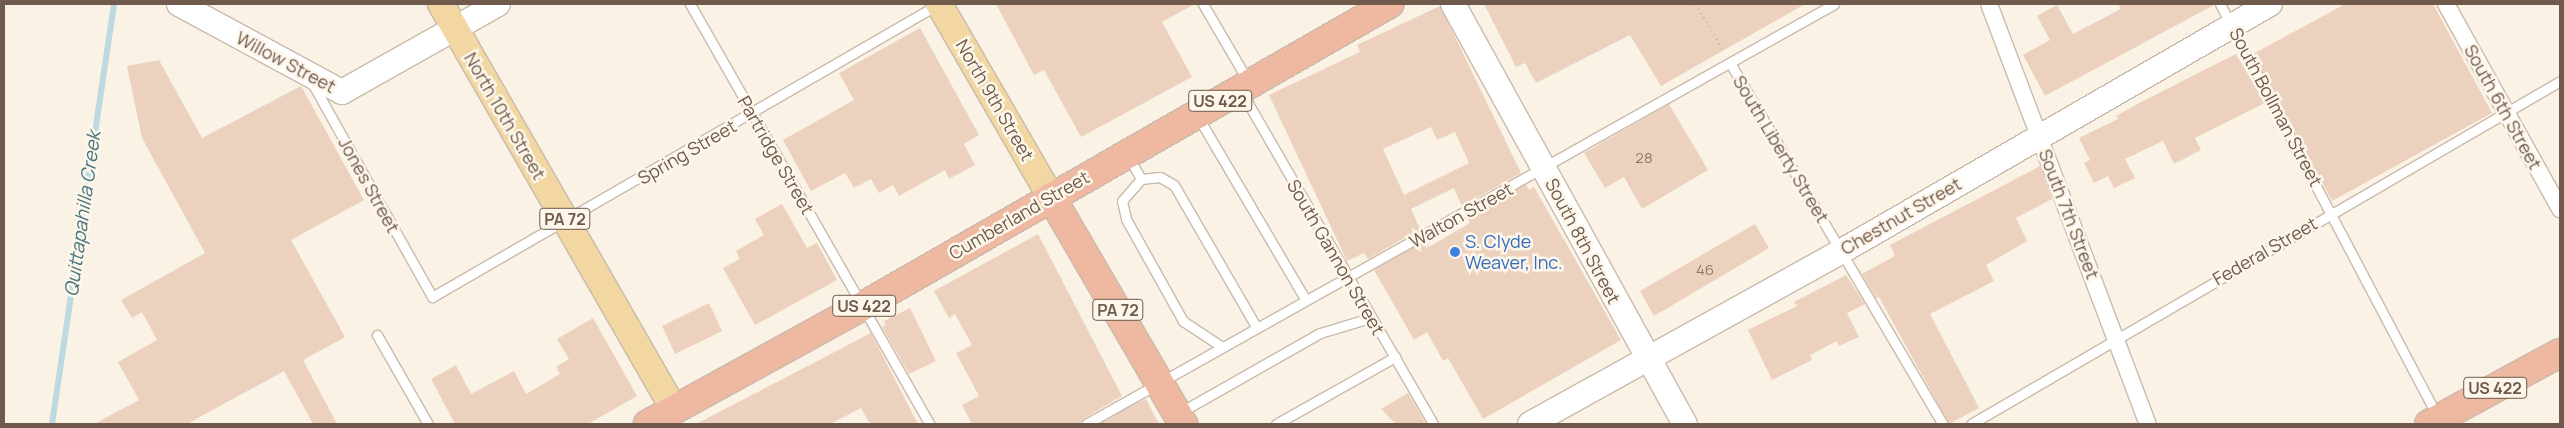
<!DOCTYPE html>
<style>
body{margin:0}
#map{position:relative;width:2564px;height:428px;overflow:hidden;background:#faf2e4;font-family:Manrope,sans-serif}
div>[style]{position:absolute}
.stream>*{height:6px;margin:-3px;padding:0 3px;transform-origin:3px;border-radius:3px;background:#bbdae1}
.building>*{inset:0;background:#ecd2be}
.path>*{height:3px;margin-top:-1.5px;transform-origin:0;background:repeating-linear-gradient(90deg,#d1b6a2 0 1px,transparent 0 5px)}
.roads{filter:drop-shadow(1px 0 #c9baac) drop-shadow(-1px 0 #c9baac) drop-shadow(0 1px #c9baac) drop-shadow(0 -1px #c9baac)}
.lane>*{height:9px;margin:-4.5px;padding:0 4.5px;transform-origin:4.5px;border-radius:4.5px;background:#fff}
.street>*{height:16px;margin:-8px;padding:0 8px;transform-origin:8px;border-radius:8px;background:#fff}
.secondary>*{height:24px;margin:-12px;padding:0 12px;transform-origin:12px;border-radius:12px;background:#fff}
.primary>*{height:26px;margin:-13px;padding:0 13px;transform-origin:13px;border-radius:13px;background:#f2d7a2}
.highway>*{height:28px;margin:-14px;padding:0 14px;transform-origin:14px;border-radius:14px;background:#eeb8a1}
.dots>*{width:14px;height:14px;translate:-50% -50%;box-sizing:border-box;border:2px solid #fdf6ea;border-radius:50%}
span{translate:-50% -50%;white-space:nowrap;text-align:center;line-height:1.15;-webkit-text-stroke:5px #fdf6ea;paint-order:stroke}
.number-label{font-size:15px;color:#8e7868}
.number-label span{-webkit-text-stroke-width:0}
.shield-label span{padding:1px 4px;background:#fdf6ea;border:1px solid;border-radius:4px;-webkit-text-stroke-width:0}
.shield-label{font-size:16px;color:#6f5a4c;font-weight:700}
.street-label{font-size:18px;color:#6f5a4c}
.shop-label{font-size:18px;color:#366cbe}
.left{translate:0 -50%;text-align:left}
.water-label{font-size:19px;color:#487580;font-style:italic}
.frame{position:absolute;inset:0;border:5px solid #6f5a4c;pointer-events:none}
</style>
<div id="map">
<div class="stream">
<i style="left:52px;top:424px;width:425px;rotate:-81.6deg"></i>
</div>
<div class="building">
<i style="clip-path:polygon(996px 4px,1195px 4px,1162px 22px,1192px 77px,1081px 137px,1044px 70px,1034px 75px)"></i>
<i style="clip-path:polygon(1484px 4px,1805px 4px,1661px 86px,1630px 35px,1536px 83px,1525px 63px,1516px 67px)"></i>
<i style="clip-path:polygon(2118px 4px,2214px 5px,2045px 96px,2023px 55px,2050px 40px,2037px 16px,2057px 5px,2073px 34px,2121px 9px)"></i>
<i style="clip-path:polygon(2345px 4px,2433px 4px,2492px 113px,2332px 201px,2253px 54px)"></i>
<i style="clip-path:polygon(evenodd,1440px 6px,1521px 173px,1462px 206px,1454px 188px,1411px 209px,1420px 229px,1368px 259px,1364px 253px,1347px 261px,1269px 95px,1360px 52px,1357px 45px,1440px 6px,1431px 127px,1437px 140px,1455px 132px,1469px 163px,1404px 195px,1383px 149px,1431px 127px)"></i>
<i style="clip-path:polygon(920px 28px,979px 135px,964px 144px,975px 165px,949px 179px,945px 170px,899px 196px,893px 185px,879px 193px,871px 179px,854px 188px,845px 173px,811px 191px,783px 140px,854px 100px,839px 73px)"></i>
<i style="clip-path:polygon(2236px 54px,2265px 103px,2195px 138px,2201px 150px,2174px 164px,2163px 141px,2125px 159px,2135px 178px,2114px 188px,2108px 176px,2094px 183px,2084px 163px,2090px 160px,2079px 138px,2118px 119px,2116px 116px,2143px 101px)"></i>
<i style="clip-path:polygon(159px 60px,202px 138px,301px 86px,364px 200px,291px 240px,345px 337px,303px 360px,337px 424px,313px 424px,284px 371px,187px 424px,94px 424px,139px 400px,118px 362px,157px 340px,142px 312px,132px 318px,121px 300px,205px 253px,142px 138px,127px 66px)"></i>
<i style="clip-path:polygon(1669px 104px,1708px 170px,1642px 209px,1624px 177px,1605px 188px,1584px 153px)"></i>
<i style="clip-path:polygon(2040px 166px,2052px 199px,2016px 218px,2027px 241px,1986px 265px,1994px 281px,1930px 314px,1979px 408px,1949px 424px,1879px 297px,1876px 298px,1862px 274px,1895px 256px,1890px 245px)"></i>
<i style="clip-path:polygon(1526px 184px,1529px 190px,1534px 187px,1621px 340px,1483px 419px,1448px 358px,1443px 361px,1427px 332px,1414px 340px,1374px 270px,1426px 240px,1429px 247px,1470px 223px,1467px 217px)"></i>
<i style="clip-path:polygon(782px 204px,807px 248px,817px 243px,837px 280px,755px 325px,723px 268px,740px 259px,736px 251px,764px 235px,755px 219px)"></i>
<i style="clip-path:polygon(1755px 224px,1769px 248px,1654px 316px,1640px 291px)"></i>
<i style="clip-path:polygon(1038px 234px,1122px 396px,1083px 419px,1080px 424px,972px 424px,962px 405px,979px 396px,956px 353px,972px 345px,955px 314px,949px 318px,934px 291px)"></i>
<i style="clip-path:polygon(1846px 275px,1865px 304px,1847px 313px,1859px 337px,1839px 346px,1837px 341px,1810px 355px,1812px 360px,1772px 380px,1748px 330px,1797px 306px,1794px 302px)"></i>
<i style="clip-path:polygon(709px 303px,722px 331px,675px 354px,662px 326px)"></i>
<i style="clip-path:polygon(910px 308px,936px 361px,909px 374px,882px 327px,886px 325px,884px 321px)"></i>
<i style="clip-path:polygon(593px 318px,637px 396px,588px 424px,455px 424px,431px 379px,456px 365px,471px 394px,514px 371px,526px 394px,560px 374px,556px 367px,569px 359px,557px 339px)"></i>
<i style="clip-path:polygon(871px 333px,918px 424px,870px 424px,861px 408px,830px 424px,696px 424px)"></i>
<i style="clip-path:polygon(1408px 393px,1426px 424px,1396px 424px,1381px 409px)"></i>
<i style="clip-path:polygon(1146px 399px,1159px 424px,1098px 424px,1128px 407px)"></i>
</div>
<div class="path">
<i style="left:1696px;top:4px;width:55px;rotate:59.2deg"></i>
</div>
<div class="roads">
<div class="lane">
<i style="left:690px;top:4px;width:484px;rotate:60.3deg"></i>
<i style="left:1203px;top:4px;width:89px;rotate:59.7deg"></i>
<i style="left:2220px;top:4px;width:468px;rotate:62.2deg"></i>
<i style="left:1730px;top:63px;width:419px;rotate:59.5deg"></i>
<i style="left:311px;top:81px;width:248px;rotate:60.7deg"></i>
<i style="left:432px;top:297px;width:583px;rotate:-30.04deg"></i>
<i style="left:1241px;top:91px;width:384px;rotate:60deg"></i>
<i style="left:1198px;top:117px;width:212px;rotate:59.5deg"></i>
<i style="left:1129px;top:158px;width:24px;rotate:60deg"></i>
<i style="left:1141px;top:179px;width:19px;rotate:-6deg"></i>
<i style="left:1160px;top:177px;width:16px;rotate:30deg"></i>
<i style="left:1174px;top:185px;width:165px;rotate:59.9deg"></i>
<i style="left:1141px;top:179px;width:29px;rotate:131deg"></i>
<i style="left:1122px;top:201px;width:18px;rotate:77deg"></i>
<i style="left:1126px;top:219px;width:117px;rotate:60.8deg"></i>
<i style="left:1183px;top:321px;width:47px;rotate:33.7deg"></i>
<i style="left:377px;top:335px;width:103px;rotate:60.2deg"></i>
<i style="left:1179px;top:413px;width:162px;rotate:-29.6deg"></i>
<i style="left:1320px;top:333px;width:52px;rotate:-16.7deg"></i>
<i style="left:1086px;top:424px;width:858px;rotate:-29.31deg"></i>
<i style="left:1276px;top:424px;width:137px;rotate:-29.4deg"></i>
<i style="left:1971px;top:424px;width:682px;rotate:-30.21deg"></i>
</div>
<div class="street">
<i style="left:1989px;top:4px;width:449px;rotate:69.3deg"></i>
<i style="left:2446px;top:4px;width:235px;rotate:60.9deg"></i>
</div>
<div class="secondary">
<i style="left:179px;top:4px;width:185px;rotate:28.4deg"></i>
<i style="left:342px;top:92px;width:179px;rotate:-29.4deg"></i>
<i style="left:1453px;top:4px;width:480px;rotate:61.1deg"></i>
<i style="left:1530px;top:424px;width:357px;rotate:-29deg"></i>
<i style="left:1842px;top:251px;width:494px;rotate:-30deg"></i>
</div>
<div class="primary">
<i style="left:441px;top:4px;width:468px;rotate:60.1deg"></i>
<i style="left:939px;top:4px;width:223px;rotate:59.9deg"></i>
</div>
<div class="highway">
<i style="left:1051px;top:197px;width:263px;rotate:59.8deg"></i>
<i style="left:648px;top:424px;width:245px;rotate:-28.8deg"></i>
<i style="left:863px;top:306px;width:607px;rotate:-29.86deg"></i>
<i style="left:2429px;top:424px;width:149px;rotate:-28.5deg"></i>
</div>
</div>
<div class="dots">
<i style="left:1455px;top:252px;background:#3f7fe0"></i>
</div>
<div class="number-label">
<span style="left:1644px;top:158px">28</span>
<span style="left:1705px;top:270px">46</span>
</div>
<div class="shield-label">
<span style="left:1220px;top:101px">US 422</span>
<span style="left:565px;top:219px">PA 72</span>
<span style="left:864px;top:306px">US 422</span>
<span style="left:1118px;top:310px">PA 72</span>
<span style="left:2495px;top:388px">US 422</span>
</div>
<div class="street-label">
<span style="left:286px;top:62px;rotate:28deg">Willow Street</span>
<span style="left:995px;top:100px;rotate:60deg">North 9th Street</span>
<span style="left:2276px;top:107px;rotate:62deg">South Bollman Street</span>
<span style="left:2503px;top:107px;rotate:61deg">South 6th Street</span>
<span style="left:505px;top:116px;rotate:60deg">North 10th Street</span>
<span style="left:1781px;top:149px;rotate:59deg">South Liberty Street</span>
<span style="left:687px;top:152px;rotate:-30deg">Spring Street</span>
<span style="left:776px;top:155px;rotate:60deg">Partridge Street</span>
<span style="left:369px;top:185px;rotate:61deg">Jones Street</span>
<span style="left:2069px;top:214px;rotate:69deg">South 7th Street</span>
<span style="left:1019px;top:215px;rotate:-30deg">Cumberland Street</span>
<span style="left:1461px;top:215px;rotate:-29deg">Walton Street</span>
<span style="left:1901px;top:216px;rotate:-30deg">Chestnut Street</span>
<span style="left:1583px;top:241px;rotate:62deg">South 8th Street</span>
<span style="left:2265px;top:251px;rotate:-30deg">Federal Street</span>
<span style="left:1336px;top:257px;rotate:60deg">South Gannon Street</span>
</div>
<div class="shop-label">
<span class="left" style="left:1465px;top:252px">S. Clyde<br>Weaver, Inc.</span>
</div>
<div class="water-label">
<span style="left:83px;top:214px;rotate:-82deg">Quittapahilla Creek</span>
</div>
<div class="frame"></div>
</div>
